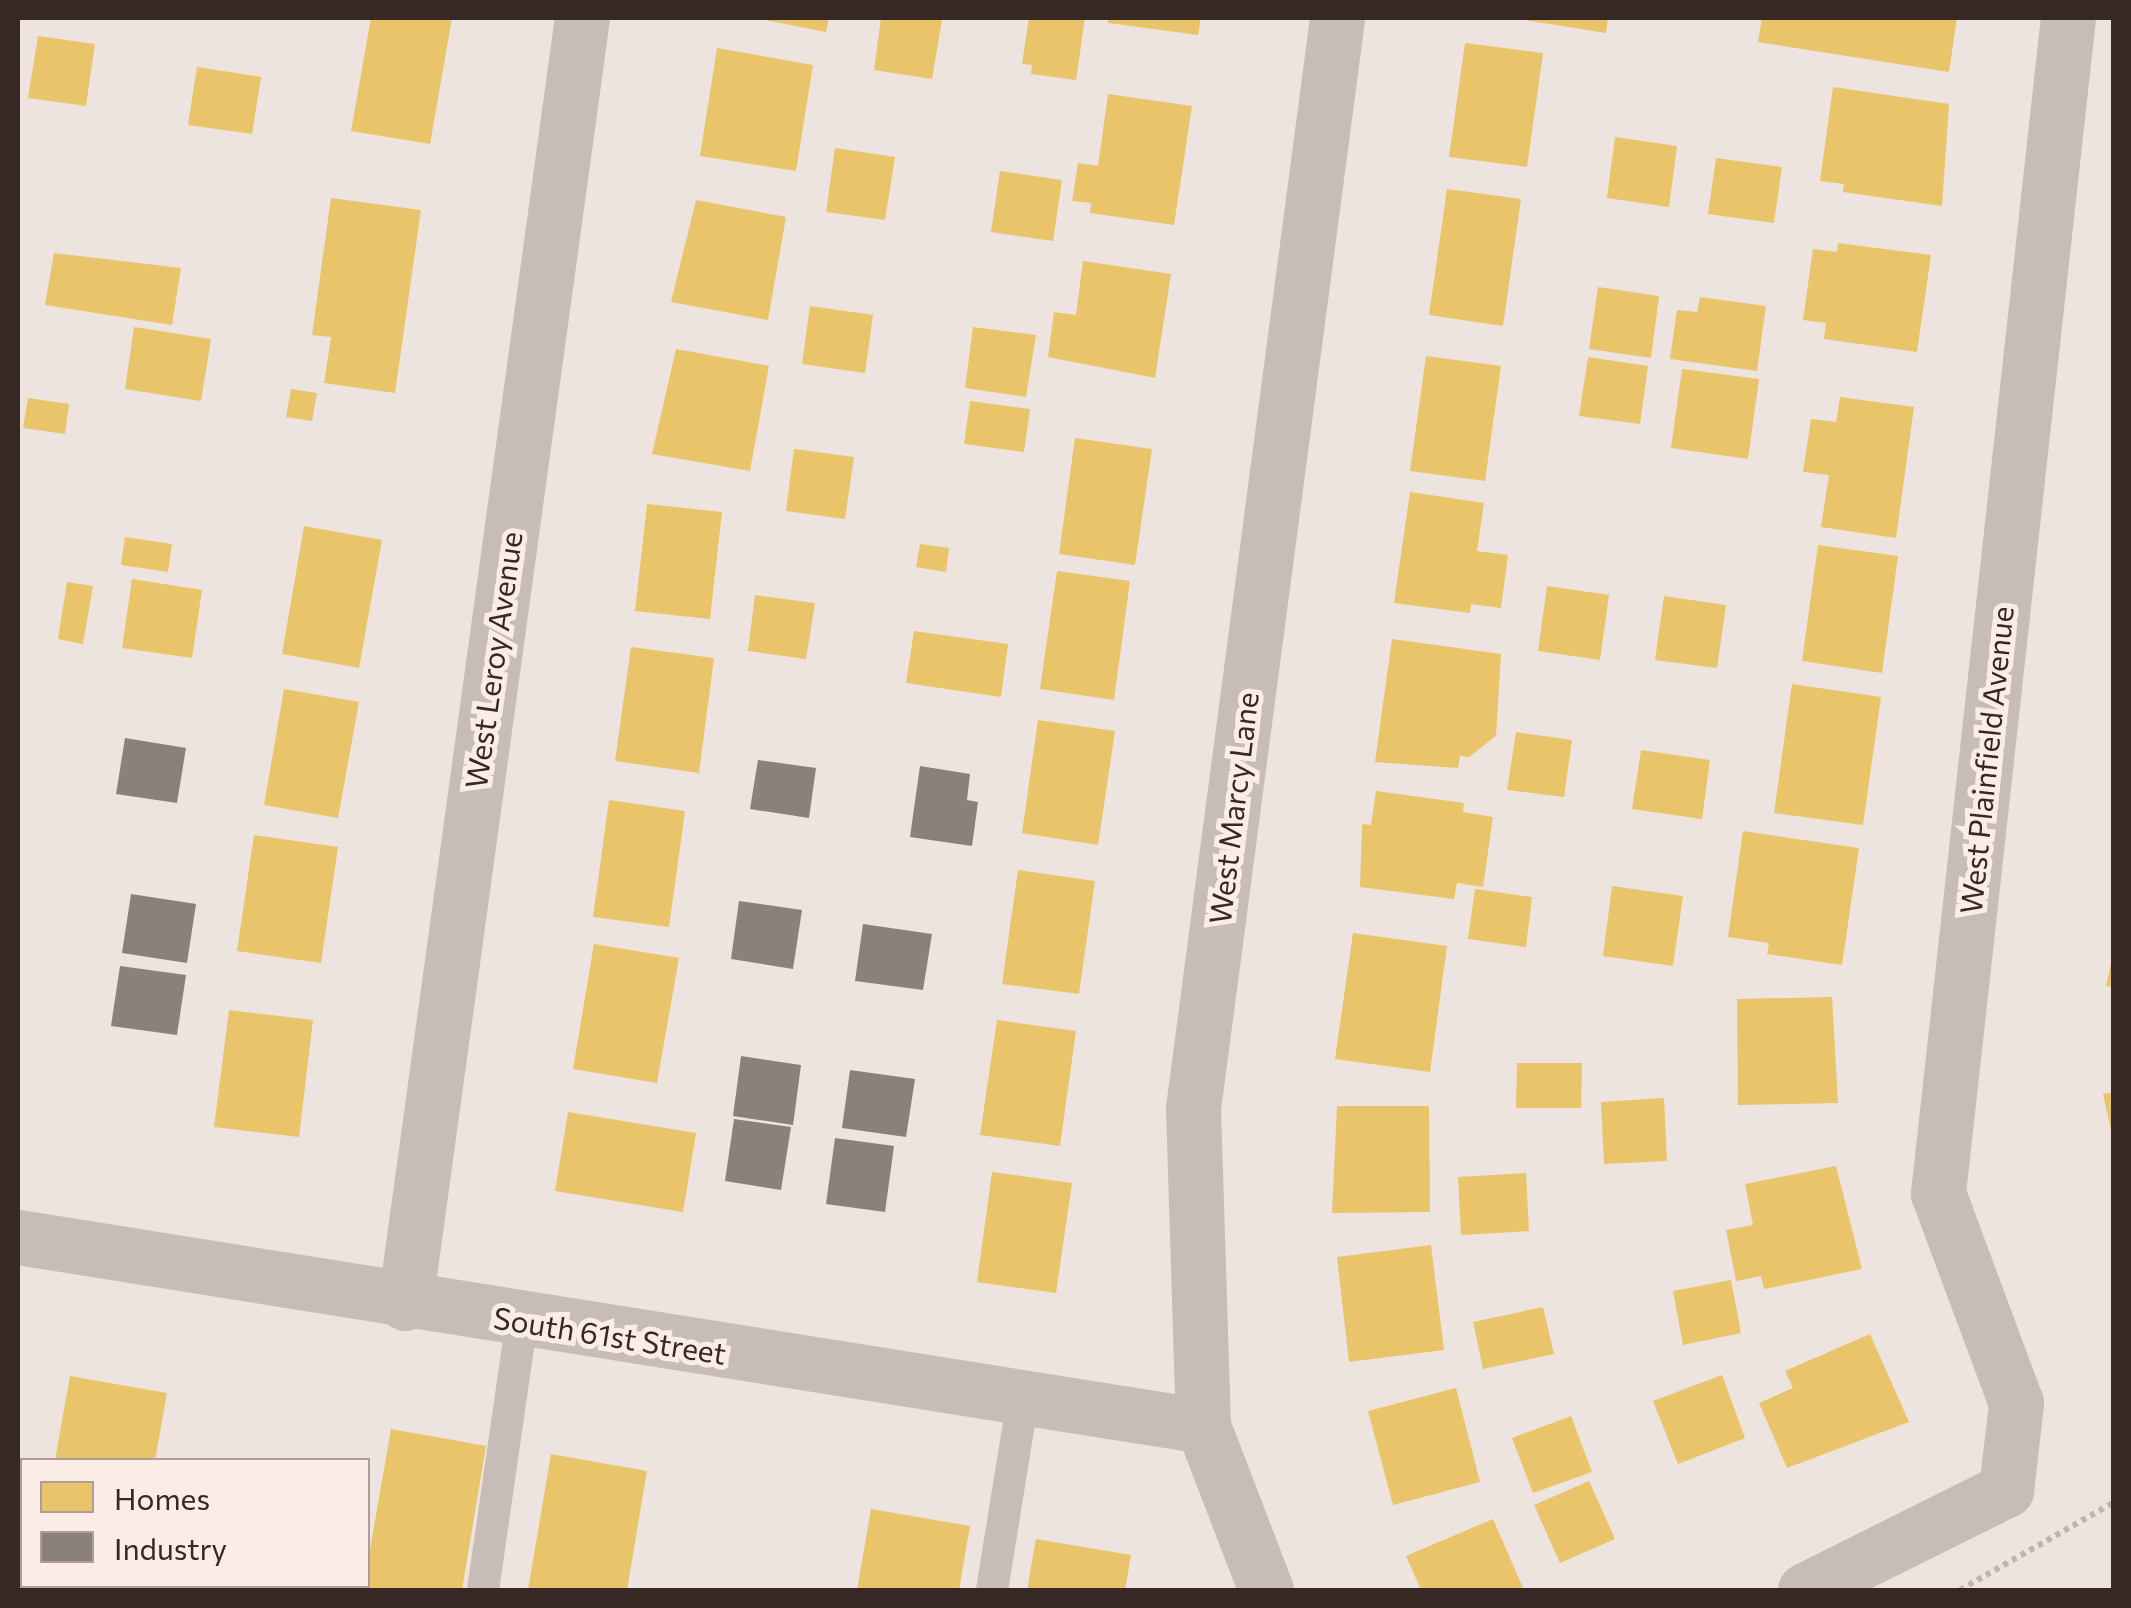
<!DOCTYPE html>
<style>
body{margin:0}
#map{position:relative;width:2131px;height:1608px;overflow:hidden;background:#ede4df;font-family:Commissioner,sans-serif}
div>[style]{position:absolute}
.homes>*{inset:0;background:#e9c46a}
.industry>*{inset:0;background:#8a817c}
.path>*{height:6px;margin-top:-3px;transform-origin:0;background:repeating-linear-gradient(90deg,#bfb4b0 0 5px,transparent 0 10px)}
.lane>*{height:32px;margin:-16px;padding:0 16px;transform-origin:16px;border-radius:16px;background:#c6bcb8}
.street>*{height:55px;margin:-27.5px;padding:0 27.5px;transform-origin:27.5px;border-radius:27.5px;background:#c6bcb8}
span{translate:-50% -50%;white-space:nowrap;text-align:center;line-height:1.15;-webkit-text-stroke:10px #fbede6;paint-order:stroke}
.street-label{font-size:30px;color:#372826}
.frame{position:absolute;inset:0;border:20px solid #372826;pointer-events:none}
.legend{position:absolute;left:20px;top:1458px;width:350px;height:130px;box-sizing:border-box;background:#fbede6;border:2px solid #ad9e99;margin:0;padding:12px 18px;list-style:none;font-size:30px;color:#372826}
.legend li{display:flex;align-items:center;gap:20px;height:50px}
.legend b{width:50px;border:2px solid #ad9e99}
</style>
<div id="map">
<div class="homes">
<i style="clip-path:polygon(371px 18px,452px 18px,430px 144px,351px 131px)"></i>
<i style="clip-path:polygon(754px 18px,829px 18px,826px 32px)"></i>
<i style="clip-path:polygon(881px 18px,942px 20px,932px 79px,874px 70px)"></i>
<i style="clip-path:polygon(1029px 18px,1085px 18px,1076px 80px,1031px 74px,1032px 65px,1022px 64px)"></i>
<i style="clip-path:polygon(1109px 18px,1201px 18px,1198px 35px,1108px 23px)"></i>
<i style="clip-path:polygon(1512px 18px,1608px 18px,1606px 33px)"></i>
<i style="clip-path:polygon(1762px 18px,1957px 18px,1949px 72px,1758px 42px)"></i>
<i style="clip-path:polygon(38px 36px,95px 44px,86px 106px,28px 98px)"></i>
<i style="clip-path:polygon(1465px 43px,1543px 53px,1527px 167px,1449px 157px)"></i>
<i style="clip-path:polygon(717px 48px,813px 65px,796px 171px,700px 156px)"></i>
<i style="clip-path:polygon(197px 67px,261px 77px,252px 134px,188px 125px)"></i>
<i style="clip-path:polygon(1833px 87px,1949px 104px,1942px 206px,1843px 192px,1844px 184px,1820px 181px)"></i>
<i style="clip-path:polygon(1108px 94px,1192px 106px,1174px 225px,1090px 213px,1091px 203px,1072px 201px,1078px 163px,1098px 166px)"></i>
<i style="clip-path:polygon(1615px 137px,1677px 146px,1669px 207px,1607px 198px)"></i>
<i style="clip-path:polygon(835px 148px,895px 157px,885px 220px,826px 212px)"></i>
<i style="clip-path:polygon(1716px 158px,1782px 167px,1774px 223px,1708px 214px)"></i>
<i style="clip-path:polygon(1000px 171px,1062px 180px,1053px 241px,991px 232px)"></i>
<i style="clip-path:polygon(1447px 189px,1521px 199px,1503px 326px,1429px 315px)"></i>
<i style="clip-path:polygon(331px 198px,421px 210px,395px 393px,324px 383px,331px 337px,312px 335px)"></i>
<i style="clip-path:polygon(696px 200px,786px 217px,768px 320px,671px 302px)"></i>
<i style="clip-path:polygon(1838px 243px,1931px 255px,1917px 352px,1824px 339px,1826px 323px,1803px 320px,1813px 249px,1837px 252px)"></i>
<i style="clip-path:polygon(54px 253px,181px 268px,172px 325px,45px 305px)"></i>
<i style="clip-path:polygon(1083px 261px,1171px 274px,1155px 378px,1048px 357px,1054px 312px,1076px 315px)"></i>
<i style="clip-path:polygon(1598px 287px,1659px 296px,1651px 358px,1589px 349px)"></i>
<i style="clip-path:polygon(1700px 297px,1766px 306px,1757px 371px,1670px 359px,1677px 310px,1697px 312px)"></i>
<i style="clip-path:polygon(810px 306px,873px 315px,865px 373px,802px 364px)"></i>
<i style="clip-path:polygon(134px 327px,211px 339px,201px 401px,125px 389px)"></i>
<i style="clip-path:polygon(973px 327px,1036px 335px,1026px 397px,965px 388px)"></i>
<i style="clip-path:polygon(676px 349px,769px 366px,750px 471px,652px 454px)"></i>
<i style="clip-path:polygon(1426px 356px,1501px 366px,1485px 481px,1410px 471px)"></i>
<i style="clip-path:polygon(1588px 357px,1648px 366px,1640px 424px,1579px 416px)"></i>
<i style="clip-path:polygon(1682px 369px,1759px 379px,1748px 459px,1671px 448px)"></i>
<i style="clip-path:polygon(291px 389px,317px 393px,312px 421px,286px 417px)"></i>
<i style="clip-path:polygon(1840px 397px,1914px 407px,1896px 538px,1821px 527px,1829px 475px,1803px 472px,1811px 419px,1836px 422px)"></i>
<i style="clip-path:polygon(28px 398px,69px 404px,65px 434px,23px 428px)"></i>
<i style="clip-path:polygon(970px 401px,1030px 409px,1024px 452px,964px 444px)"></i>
<i style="clip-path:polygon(1075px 438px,1152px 449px,1135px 565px,1059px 554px)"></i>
<i style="clip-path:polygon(794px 449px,854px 457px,845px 519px,786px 511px)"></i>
<i style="clip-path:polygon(1410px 492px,1484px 503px,1477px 551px,1508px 555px,1501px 608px,1471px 604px,1470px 613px,1394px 603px)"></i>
<i style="clip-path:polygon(647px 504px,722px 512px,710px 619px,635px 611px)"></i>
<i style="clip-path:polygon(304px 526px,382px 540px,359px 668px,282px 654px)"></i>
<i style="clip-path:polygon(125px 537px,172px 544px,168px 572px,121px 565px)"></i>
<i style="clip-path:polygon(920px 544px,949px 548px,946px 572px,916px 567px)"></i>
<i style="clip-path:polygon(1818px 545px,1898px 556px,1882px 673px,1802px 661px)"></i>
<i style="clip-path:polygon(1057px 571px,1130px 581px,1114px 700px,1040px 689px)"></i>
<i style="clip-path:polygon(132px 579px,202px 590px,192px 658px,122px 648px)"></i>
<i style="clip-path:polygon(67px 582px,93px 586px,83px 644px,58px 639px)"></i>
<i style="clip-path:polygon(1547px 586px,1609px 595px,1600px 660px,1538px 651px)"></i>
<i style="clip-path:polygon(755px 595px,815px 603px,806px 659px,748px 651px)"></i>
<i style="clip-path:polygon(1664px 596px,1726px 605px,1717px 668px,1655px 660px)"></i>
<i style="clip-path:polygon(914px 631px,1008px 644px,1001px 697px,906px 683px)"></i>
<i style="clip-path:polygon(1392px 639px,1501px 654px,1496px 736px,1469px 757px,1460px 756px,1458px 768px,1375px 762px)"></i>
<i style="clip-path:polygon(631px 647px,714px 658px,699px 773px,615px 761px)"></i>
<i style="clip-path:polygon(1792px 684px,1881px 697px,1863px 825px,1774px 813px)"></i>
<i style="clip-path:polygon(284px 689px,359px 702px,338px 818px,264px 805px)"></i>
<i style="clip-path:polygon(1038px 720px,1115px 731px,1098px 845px,1022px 833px)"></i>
<i style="clip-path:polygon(1516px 732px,1572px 740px,1564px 797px,1507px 790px)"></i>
<i style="clip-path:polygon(1641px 750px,1710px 760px,1702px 819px,1632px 809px)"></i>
<i style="clip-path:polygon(1376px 791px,1464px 803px,1463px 812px,1493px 817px,1483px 887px,1457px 883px,1454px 899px,1360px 887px,1362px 824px,1371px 825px)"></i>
<i style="clip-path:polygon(609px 800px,685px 811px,669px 927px,593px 917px)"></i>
<i style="clip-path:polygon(1743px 831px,1859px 848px,1842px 965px,1767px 954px,1769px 943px,1728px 937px)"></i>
<i style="clip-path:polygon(254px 835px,338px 847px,321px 963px,237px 951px)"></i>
<i style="clip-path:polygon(1018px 870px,1095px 881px,1079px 994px,1002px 984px)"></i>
<i style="clip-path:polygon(1612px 886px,1683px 896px,1673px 966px,1603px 956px)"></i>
<i style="clip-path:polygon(1475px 889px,1532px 897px,1526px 947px,1468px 939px)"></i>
<i style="clip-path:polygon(1353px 933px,1447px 946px,1430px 1072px,1335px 1059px)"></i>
<i style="clip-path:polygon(594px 944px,679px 958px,657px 1083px,573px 1069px)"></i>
<i style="clip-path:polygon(2114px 949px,2114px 987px,2106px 986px)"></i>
<i style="clip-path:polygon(1832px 997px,1838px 1103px,1738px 1105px,1737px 999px)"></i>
<i style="clip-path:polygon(229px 1010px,313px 1020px,299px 1137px,214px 1127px)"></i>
<i style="clip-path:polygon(997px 1020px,1076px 1031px,1060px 1146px,980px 1135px)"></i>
<i style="clip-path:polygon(1517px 1063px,1582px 1063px,1581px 1108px,1516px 1108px)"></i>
<i style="clip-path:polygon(2114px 1092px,2114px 1135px,2112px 1135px,2103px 1094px)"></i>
<i style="clip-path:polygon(1664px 1098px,1667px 1161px,1604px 1164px,1601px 1102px)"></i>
<i style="clip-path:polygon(1337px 1106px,1429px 1106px,1430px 1212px,1332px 1213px)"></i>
<i style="clip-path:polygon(568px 1112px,696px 1133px,683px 1212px,555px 1191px)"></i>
<i style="clip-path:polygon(1836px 1166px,1862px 1269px,1764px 1289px,1761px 1276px,1736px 1281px,1726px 1230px,1753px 1225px,1745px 1184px)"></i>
<i style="clip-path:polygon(992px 1172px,1072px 1183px,1056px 1293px,977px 1282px)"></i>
<i style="clip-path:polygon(1526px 1173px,1529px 1231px,1461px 1235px,1458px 1177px)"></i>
<i style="clip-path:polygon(1431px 1245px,1444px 1350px,1349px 1362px,1337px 1257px)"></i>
<i style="clip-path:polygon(1731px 1280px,1741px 1333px,1683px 1345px,1673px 1291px)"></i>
<i style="clip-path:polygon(1543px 1307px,1554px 1354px,1483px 1369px,1473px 1322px)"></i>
<i style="clip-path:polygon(1870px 1334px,1909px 1422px,1787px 1468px,1759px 1403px,1793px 1388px,1785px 1371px)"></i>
<i style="clip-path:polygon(1722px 1375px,1745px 1438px,1678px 1464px,1653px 1401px)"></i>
<i style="clip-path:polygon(70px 1376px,167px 1393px,155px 1460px,55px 1460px)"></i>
<i style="clip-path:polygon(1456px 1388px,1480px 1482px,1393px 1505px,1368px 1411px)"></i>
<i style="clip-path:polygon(1571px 1416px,1592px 1472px,1533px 1493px,1512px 1438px)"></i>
<i style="clip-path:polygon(391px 1429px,486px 1446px,462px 1590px,363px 1590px)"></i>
<i style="clip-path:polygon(551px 1454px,647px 1471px,627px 1590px,528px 1590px)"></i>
<i style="clip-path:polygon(1589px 1481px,1615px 1539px,1560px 1563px,1534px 1505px)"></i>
<i style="clip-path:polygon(871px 1509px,970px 1526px,959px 1590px,857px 1590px)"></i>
<i style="clip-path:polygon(1493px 1519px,1524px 1590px,1421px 1590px,1406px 1556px)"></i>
<i style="clip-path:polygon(1036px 1539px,1131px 1555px,1125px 1590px,1027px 1590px)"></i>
<i style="clip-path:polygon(192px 1586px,324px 1586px,191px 1590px)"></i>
</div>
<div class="industry">
<i style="clip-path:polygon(125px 738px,186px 748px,177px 803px,116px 794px)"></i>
<i style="clip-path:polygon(758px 760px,816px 768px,809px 818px,750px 809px)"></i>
<i style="clip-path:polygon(920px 766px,970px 774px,967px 800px,978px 802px,972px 846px,910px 837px)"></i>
<i style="clip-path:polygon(131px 894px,196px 904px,187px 963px,122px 953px)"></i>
<i style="clip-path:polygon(739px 901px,802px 910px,793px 969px,731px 959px)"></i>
<i style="clip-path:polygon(863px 924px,932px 934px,923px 990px,855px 981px)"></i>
<i style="clip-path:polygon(120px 966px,186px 975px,177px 1035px,111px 1026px)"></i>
<i style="clip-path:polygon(741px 1056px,801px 1065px,793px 1125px,733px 1116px)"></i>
<i style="clip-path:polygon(850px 1070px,915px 1079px,906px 1137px,842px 1128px)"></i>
<i style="clip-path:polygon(734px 1119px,791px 1127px,781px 1190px,725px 1181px)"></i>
<i style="clip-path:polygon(835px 1138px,894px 1146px,885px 1212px,826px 1204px)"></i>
</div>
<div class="path">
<i style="left:1960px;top:1590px;width:177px;rotate:-29.7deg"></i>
</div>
<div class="lane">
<i style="left:483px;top:1590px;width:272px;rotate:-81.8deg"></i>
<i style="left:992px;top:1590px;width:194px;rotate:-80.8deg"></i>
</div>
<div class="street">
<i style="left:18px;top:1237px;width:1200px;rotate:9.06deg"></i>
<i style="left:405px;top:1303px;width:1297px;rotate:-82.16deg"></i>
<i style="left:1266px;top:1590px;width:176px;rotate:-111deg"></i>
<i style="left:1203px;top:1426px;width:318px;rotate:-91.8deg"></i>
<i style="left:1193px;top:1108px;width:1099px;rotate:-82.47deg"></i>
<i style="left:1805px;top:1590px;width:225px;rotate:-26.5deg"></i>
<i style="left:2006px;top:1490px;width:88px;rotate:-83.4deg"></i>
<i style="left:2016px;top:1403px;width:224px;rotate:-110.4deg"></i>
<i style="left:1938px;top:1193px;width:1182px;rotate:-83.69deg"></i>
</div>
<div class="street-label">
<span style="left:493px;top:660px;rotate:-82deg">West Leroy Avenue</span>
<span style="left:1986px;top:760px;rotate:-84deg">West Plainfield Avenue</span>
<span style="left:1233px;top:808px;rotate:-83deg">West Marcy Lane</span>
<span style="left:610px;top:1335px;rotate:9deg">South 61st Street</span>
</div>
<div class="frame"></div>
<ul class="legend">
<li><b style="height:28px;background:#e9c46a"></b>Homes</li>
<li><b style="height:28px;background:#8a817c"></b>Industry</li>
</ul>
</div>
